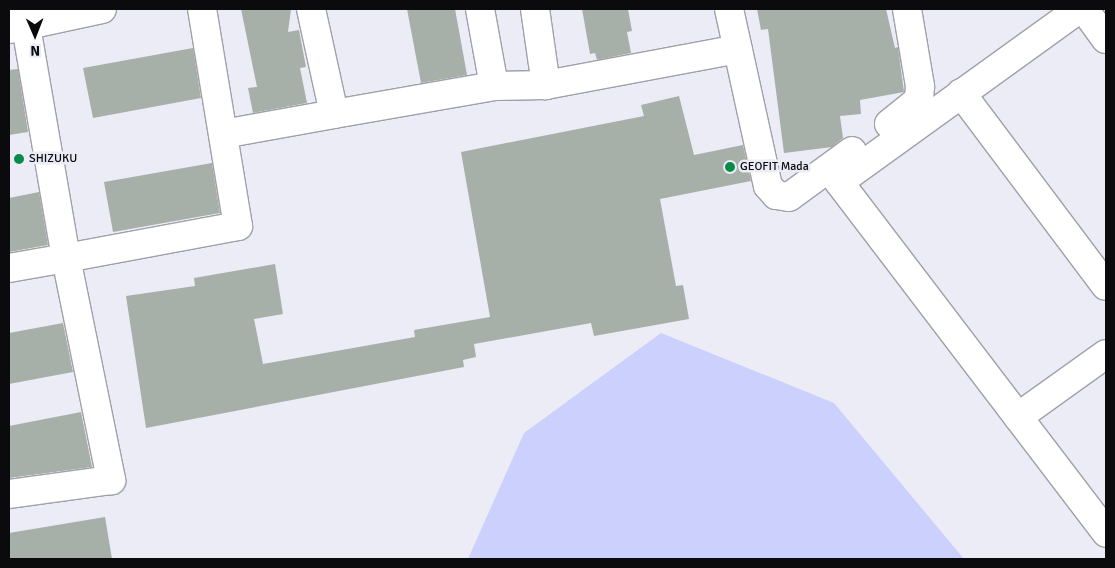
<!DOCTYPE html>
<style>
body{margin:0}
#map{position:relative;width:1115px;height:568px;overflow:hidden;background:#ebecf5;font-family:Signika,sans-serif}
div>[style]{position:absolute}
.green>*{inset:0;background:#ccd0fc}
.building>*{inset:0;background:#a7afa9}
.roads{filter:drop-shadow(1px 0 #9fa0a9) drop-shadow(-1px 0 #9fa0a9) drop-shadow(0 1px #9fa0a9) drop-shadow(0 -1px #9fa0a9)}
.minor>*{height:28px;margin:-14px;padding:0 14px;transform-origin:14px;border-radius:14px;background:#fff}
.dots>*{width:14px;height:14px;translate:-50% -50%;box-sizing:border-box;border:2px solid #ebecf5;border-radius:50%}
span{translate:-50% -50%;white-space:nowrap;text-align:center;line-height:1.15;-webkit-text-stroke:5px #ebecf5;paint-order:stroke}
.poi-label{font-size:12px;color:#0b0b0e}
.left{translate:0 -50%;text-align:left}
.frame{position:absolute;inset:0;border:10px solid #0b0b0e;pointer-events:none}
.north{position:absolute;left:10px;top:10px;width:50px;height:50px;-webkit-text-stroke:4px #ebecf5;paint-order:stroke;rotate:179deg;font-size:14px;font-weight:700;line-height:20px;text-align:center;color:#0b0b0e}
.north::after{content:'';display:block;margin:auto;width:18px;height:22px;background:#0b0b0e;clip-path:polygon(50% 0,100% 100%,50% 72%,0 100%)}
</style>
<div id="map">
<div class="green">
<i style="clip-path:polygon(661px 333px,834px 403px,964px 559px,468px 559px,524px 433px)"></i>
</div>
<div class="building">
<i style="clip-path:polygon(241px 9px,291px 9px,288px 32px,299px 30px,306px 67px,300px 68px,307px 103px,253px 113px,248px 88px,257px 87px)"></i>
<i style="clip-path:polygon(407px 9px,455px 9px,467px 75px,421px 83px)"></i>
<i style="clip-path:polygon(582px 9px,628px 9px,632px 31px,627px 32px,631px 53px,597px 60px,595px 53px,590px 54px)"></i>
<i style="clip-path:polygon(757px 9px,886px 9px,895px 48px,898px 47px,904px 92px,860px 100px,861px 114px,840px 116px,843px 138px,832px 147px,784px 153px,768px 29px,761px 30px)"></i>
<i style="clip-path:polygon(193px 48px,201px 98px,93px 118px,83px 68px)"></i>
<i style="clip-path:polygon(18px 69px,28px 132px,9px 135px,9px 70px)"></i>
<i style="clip-path:polygon(679px 96px,694px 155px,743px 145px,751px 181px,660px 199px,676px 286px,683px 285px,689px 319px,594px 336px,591px 323px,474px 344px,476px 357px,463px 360px,464px 367px,146px 428px,126px 296px,195px 286px,194px 278px,275px 264px,283px 314px,254px 319px,263px 364px,415px 337px,414px 330px,490px 317px,461px 152px,644px 116px,641px 105px)"></i>
<i style="clip-path:polygon(212px 163px,220px 213px,113px 232px,104px 182px)"></i>
<i style="clip-path:polygon(39px 192px,48px 245px,9px 252px,9px 198px)"></i>
<i style="clip-path:polygon(63px 323px,73px 372px,9px 384px,9px 333px)"></i>
<i style="clip-path:polygon(81px 412px,92px 467px,9px 478px,9px 426px)"></i>
<i style="clip-path:polygon(105px 517px,112px 559px,9px 559px,9px 533px)"></i>
</div>
<div class="roads">
<div class="minor">
<i style="left:23px;top:9px;width:253px;rotate:80.2deg"></i>
<i style="left:66px;top:258px;width:175px;rotate:-10.5deg"></i>
<i style="left:238px;top:226px;width:220px;rotate:-99.4deg"></i>
<i style="left:311px;top:9px;width:107px;rotate:77.6deg"></i>
<i style="left:334px;top:114px;width:162px;rotate:-9.9deg"></i>
<i style="left:494px;top:86px;width:52px;rotate:-1.1deg"></i>
<i style="left:546px;top:85px;width:195px;rotate:-10.6deg"></i>
<i style="left:480px;top:9px;width:78px;rotate:79.7deg"></i>
<i style="left:535px;top:9px;width:77px;rotate:81.8deg"></i>
<i style="left:729px;top:9px;width:181px;rotate:77.6deg"></i>
<i style="left:768px;top:186px;width:12px;rotate:48deg"></i>
<i style="left:776px;top:195px;width:13px;rotate:9deg"></i>
<i style="left:789px;top:197px;width:78px;rotate:-36.1deg"></i>
<i style="left:1079px;top:9px;width:296px;rotate:144.2deg"></i>
<i style="left:839px;top:182px;width:441px;rotate:52.7deg"></i>
<i style="left:1084px;top:9px;width:37px;rotate:54deg"></i>
<i style="left:9px;top:29px;width:95px;rotate:-12.1deg"></i>
<i style="left:961px;top:93px;width:241px;rotate:53.1deg"></i>
<i style="left:889px;top:124px;width:38px;rotate:-39deg"></i>
<i style="left:919px;top:100px;width:14px;rotate:-86deg"></i>
<i style="left:920px;top:86px;width:78px;rotate:-99.6deg"></i>
<i style="left:223px;top:134px;width:113px;rotate:-10.2deg"></i>
<i style="left:9px;top:268px;width:58px;rotate:-10deg"></i>
<i style="left:66px;top:258px;width:227px;rotate:78.5deg"></i>
<i style="left:111px;top:480px;width:103px;rotate:172.2deg"></i>
<i style="left:1018px;top:417px;width:108px;rotate:-35.6deg"></i>
</div>
</div>
<div class="dots">
<i style="left:19px;top:159px;background:#098c49"></i>
<i style="left:730px;top:167px;background:#098c49"></i>
</div>
<div class="poi-label">
<span class="left" style="left:29px;top:159px">SHIZUKU</span>
<span class="left" style="left:740px;top:167px">GEOFIT Mada</span>
</div>
<div class="frame"></div>
<div class="north">N</div>
</div>
